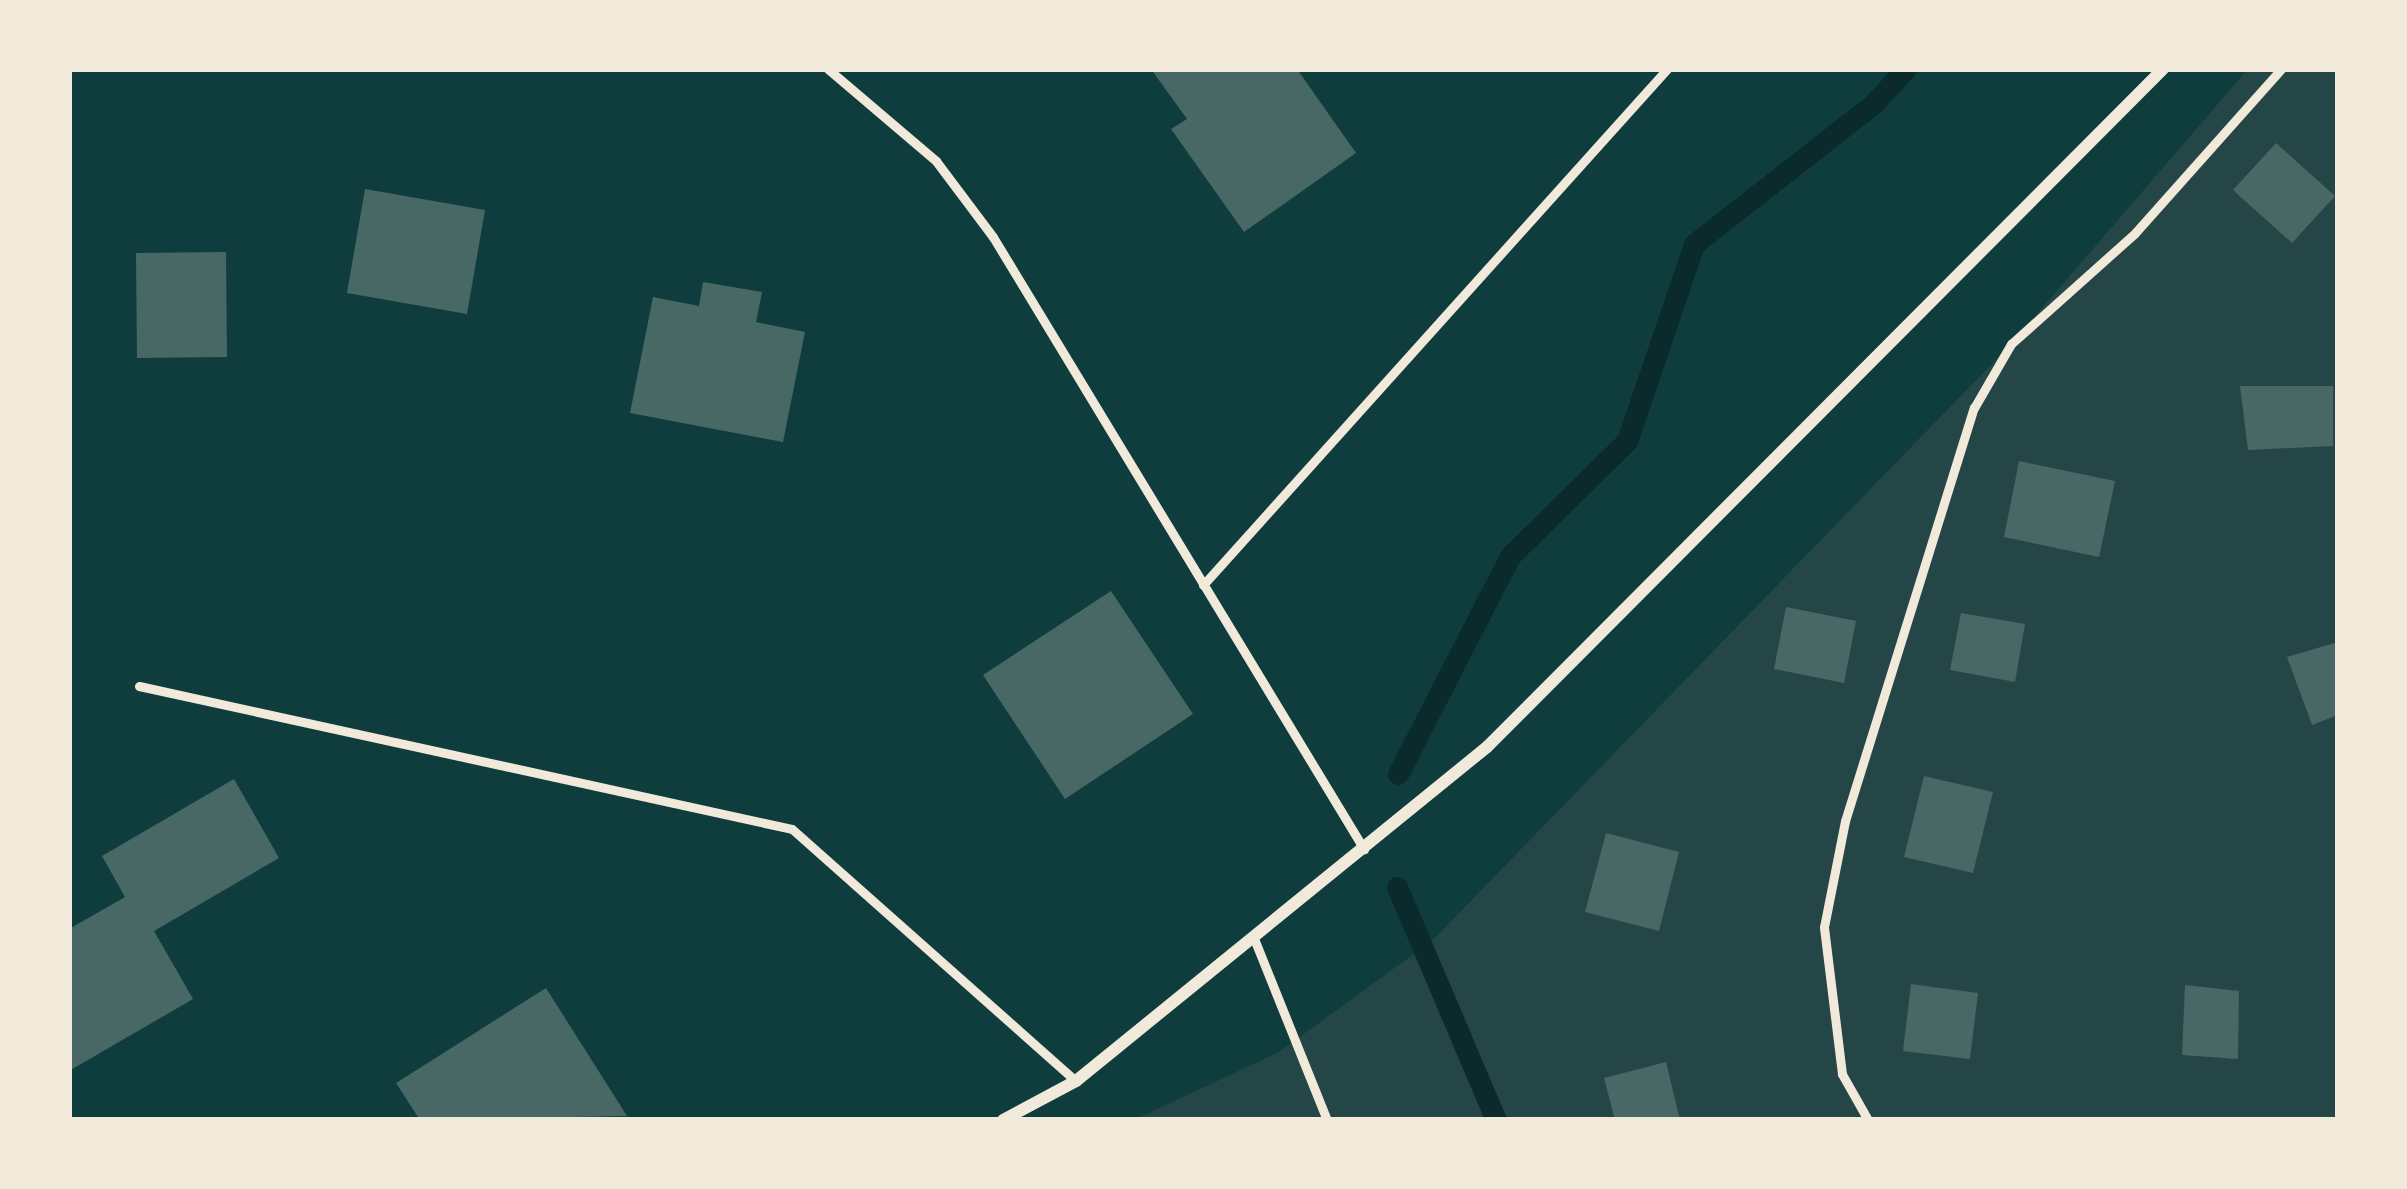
<!DOCTYPE html>
<style>
body{margin:0}
#map{position:relative;width:2407px;height:1189px;overflow:hidden;background:#0f3d3e;font-family:Mulish,sans-serif}
div>[style]{position:absolute}
.green>*{inset:0;background:#244646}
.stream>*{height:21px;margin:-10.5px;padding:0 10.5px;transform-origin:10.5px;border-radius:10.5px;background:#0a2a2b}
.building>*{inset:0;background:#486865}
.service>*{height:9px;margin:-4.5px;padding:0 4.5px;transform-origin:4.5px;border-radius:4.5px;background:#f1e9da}
.minor>*{height:12px;margin:-6px;padding:0 6px;transform-origin:6px;border-radius:6px;background:#f1e9da}
span{translate:-50% -50%;white-space:nowrap;text-align:center;line-height:1.15;-webkit-text-stroke:9px #f1e9da;paint-order:stroke}
.frame{position:absolute;inset:0;border:72px solid #f1e9da;pointer-events:none}
</style>
<div id="map">
<div class="green">
<i style="clip-path:polygon(2248px 69px,2338px 69px,2338px 1120px,1134px 1120px,1279px 1052px,1433px 940px,2011px 344px)"></i>
</div>
<div class="stream">
<i style="left:1398px;top:774px;width:245px;rotate:-62.8deg"></i>
<i style="left:1510px;top:556px;width:164px;rotate:-44.5deg"></i>
<i style="left:1627px;top:441px;width:208px;rotate:-71.2deg"></i>
<i style="left:1694px;top:244px;width:227px;rotate:-38deg"></i>
<i style="left:1873px;top:104px;width:48px;rotate:-46.7deg"></i>
<i style="left:1397px;top:887px;width:253px;rotate:67deg"></i>
</div>
<div class="building">
<i style="clip-path:polygon(1151px 69px,1297px 69px,1356px 153px,1244px 232px,1171px 129px,1187px 119px)"></i>
<i style="clip-path:polygon(2276px 143px,2335px 196px,2292px 243px,2233px 190px)"></i>
<i style="clip-path:polygon(365px 189px,485px 210px,467px 314px,347px 293px)"></i>
<i style="clip-path:polygon(226px 252px,227px 357px,137px 358px,136px 253px)"></i>
<i style="clip-path:polygon(703px 282px,762px 292px,756px 322px,805px 332px,783px 442px,630px 413px,653px 297px,699px 306px)"></i>
<i style="clip-path:polygon(2240px 386px,2333px 386px,2333px 446px,2248px 450px)"></i>
<i style="clip-path:polygon(2019px 461px,2115px 481px,2099px 557px,2004px 537px)"></i>
<i style="clip-path:polygon(1111px 591px,1193px 714px,1065px 799px,983px 675px)"></i>
<i style="clip-path:polygon(1786px 607px,1856px 621px,1844px 683px,1774px 669px)"></i>
<i style="clip-path:polygon(1961px 613px,2025px 624px,2015px 682px,1950px 670px)"></i>
<i style="clip-path:polygon(2338px 642px,2338px 715px,2312px 725px,2287px 657px)"></i>
<i style="clip-path:polygon(1924px 776px,1993px 792px,1973px 873px,1904px 857px)"></i>
<i style="clip-path:polygon(234px 779px,279px 858px,154px 931px,193px 999px,69px 1071px,69px 929px,125px 897px,102px 856px)"></i>
<i style="clip-path:polygon(1606px 833px,1679px 852px,1659px 931px,1585px 912px)"></i>
<i style="clip-path:polygon(1911px 984px,1978px 993px,1970px 1059px,1903px 1051px)"></i>
<i style="clip-path:polygon(2185px 985px,2239px 991px,2238px 1059px,2182px 1055px)"></i>
<i style="clip-path:polygon(546px 988px,627px 1116px,420px 1120px,396px 1083px)"></i>
<i style="clip-path:polygon(1666px 1062px,1680px 1120px,1615px 1120px,1604px 1078px)"></i>
</div>
<div class="service">
<i style="left:828px;top:69px;width:142px;rotate:40.4deg"></i>
<i style="left:936px;top:161px;width:95px;rotate:53.1deg"></i>
<i style="left:993px;top:237px;width:716px;rotate:58.78deg"></i>
<i style="left:1203px;top:585px;width:694px;rotate:-48.04deg"></i>
<i style="left:139px;top:686px;width:668px;rotate:12.35deg"></i>
<i style="left:792px;top:829px;width:380px;rotate:41.6deg"></i>
<i style="left:1255px;top:941px;width:193px;rotate:68.1deg"></i>
<i style="left:1868px;top:1120px;width:53px;rotate:-119.5deg"></i>
<i style="left:1842px;top:1074px;width:148px;rotate:-97deg"></i>
<i style="left:1824px;top:927px;width:108px;rotate:-78.8deg"></i>
<i style="left:1845px;top:821px;width:433px;rotate:-72.7deg"></i>
<i style="left:1974px;top:408px;width:74px;rotate:-60deg"></i>
<i style="left:2011px;top:344px;width:166px;rotate:-41.8deg"></i>
<i style="left:2135px;top:233px;width:220px;rotate:-48.3deg"></i>
</div>
<div class="minor">
<i style="left:1003px;top:1120px;width:83px;rotate:-28.1deg"></i>
<i style="left:1076px;top:1081px;width:530px;rotate:-39.1deg"></i>
<i style="left:1487px;top:747px;width:957px;rotate:-45.08deg"></i>
</div>
<div class="frame"></div>
</div>
